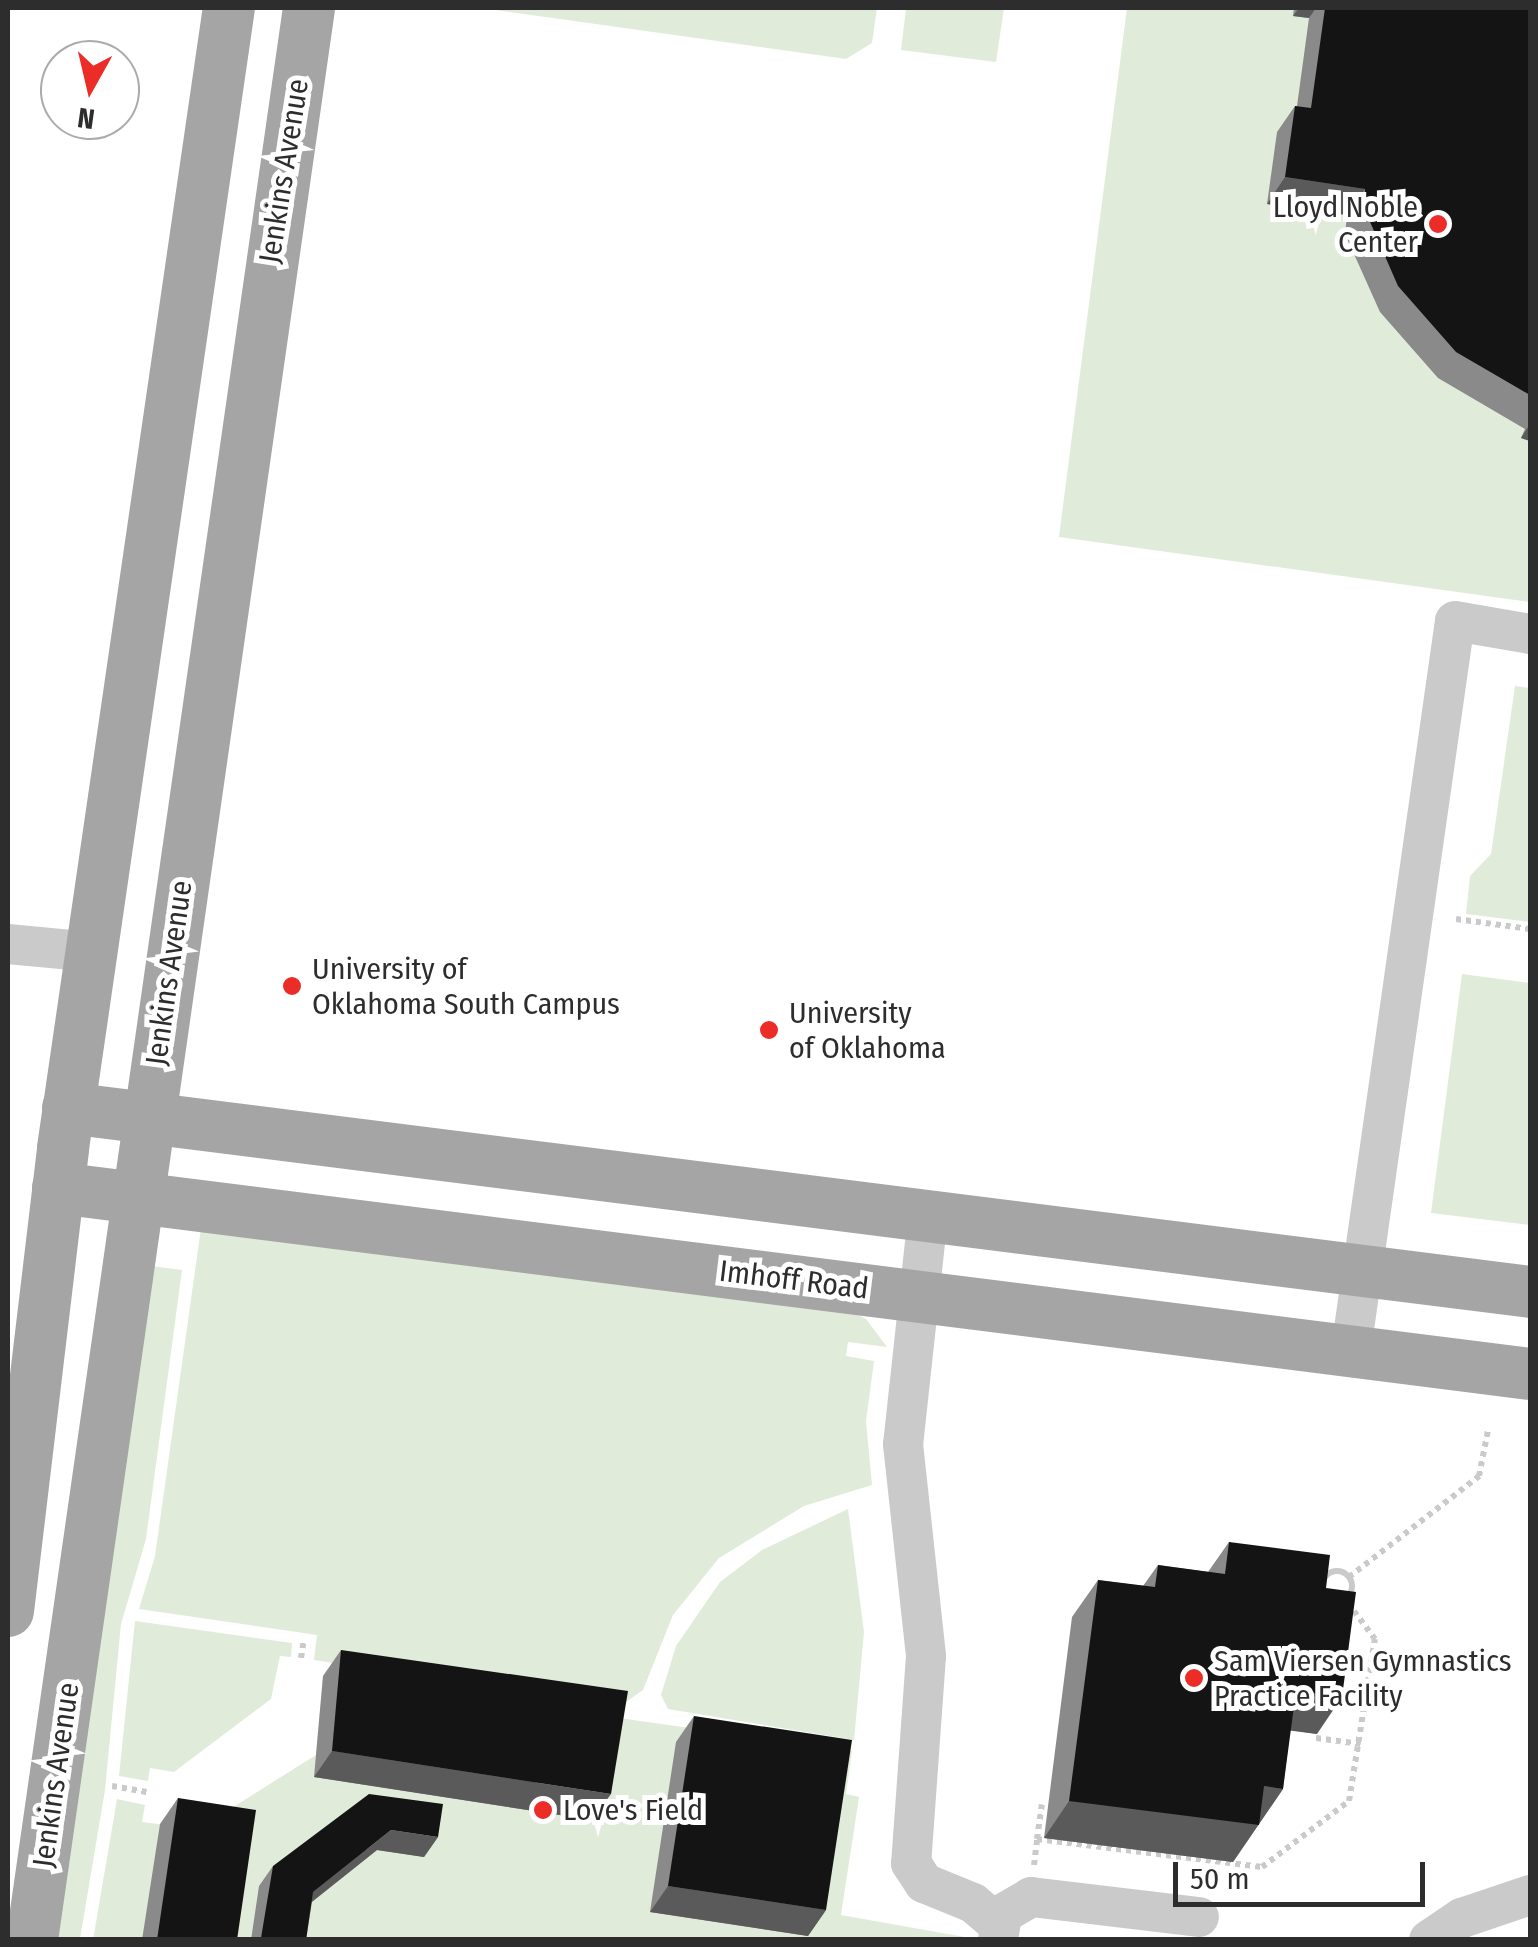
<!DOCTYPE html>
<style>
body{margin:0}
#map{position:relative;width:1538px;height:1947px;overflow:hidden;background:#fff;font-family:"Fira Sans Condensed",sans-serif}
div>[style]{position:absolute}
.green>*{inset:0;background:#e1ebda}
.path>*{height:6px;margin-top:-3px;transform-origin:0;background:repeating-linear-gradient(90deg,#cacaca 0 5px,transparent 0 10px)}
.path>.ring{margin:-3px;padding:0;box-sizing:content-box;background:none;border:6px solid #cacaca;border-radius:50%}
.minor>*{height:40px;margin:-20px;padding:0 20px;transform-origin:20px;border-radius:20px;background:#cacaca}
.major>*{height:52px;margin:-26px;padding:0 26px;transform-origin:26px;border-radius:26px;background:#a5a5a5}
.wall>*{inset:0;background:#8a8a8a}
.shaded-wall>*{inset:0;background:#5a5a5a}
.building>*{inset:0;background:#141414}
.dots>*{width:28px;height:28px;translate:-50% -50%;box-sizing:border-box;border:5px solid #fff;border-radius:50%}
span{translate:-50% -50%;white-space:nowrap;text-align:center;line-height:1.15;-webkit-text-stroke:10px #fff;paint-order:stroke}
.street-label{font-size:30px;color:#2d2d2d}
.poi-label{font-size:30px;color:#2d2d2d}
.right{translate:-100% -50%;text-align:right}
.left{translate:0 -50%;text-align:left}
.frame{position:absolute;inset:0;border:10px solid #2d2d2d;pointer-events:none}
.north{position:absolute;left:40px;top:40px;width:100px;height:100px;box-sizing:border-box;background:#fff;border:2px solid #ababab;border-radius:50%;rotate:188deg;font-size:28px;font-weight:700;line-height:40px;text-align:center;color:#2d2d2d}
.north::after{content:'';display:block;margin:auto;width:35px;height:45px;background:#ec2d27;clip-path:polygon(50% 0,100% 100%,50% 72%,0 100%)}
.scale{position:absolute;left:1173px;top:1862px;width:252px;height:45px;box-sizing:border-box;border:5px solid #2d2d2d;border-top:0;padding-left:12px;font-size:30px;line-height:35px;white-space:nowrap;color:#2d2d2d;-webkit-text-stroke:8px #fff;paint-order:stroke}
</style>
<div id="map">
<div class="green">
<i style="clip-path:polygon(481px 8px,877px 8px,872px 43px,846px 59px)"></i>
<i style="clip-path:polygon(906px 8px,1004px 8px,996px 62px,901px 50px)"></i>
<i style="clip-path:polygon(1127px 8px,1530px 8px,1530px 602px,1059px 537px)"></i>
<i style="clip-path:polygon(1515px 686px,1530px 688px,1530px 922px,1466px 914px,1470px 876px,1491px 854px)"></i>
<i style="clip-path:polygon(1462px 974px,1530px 983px,1530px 1225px,1431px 1213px)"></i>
<i style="clip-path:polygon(201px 1228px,847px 1309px,866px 1319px,887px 1347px,848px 1342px,846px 1356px,874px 1361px,866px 1421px,872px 1485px,804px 1506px,719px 1558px,673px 1615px,643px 1690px,620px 1706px,314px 1660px,317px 1635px,139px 1609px,155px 1556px)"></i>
<i style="clip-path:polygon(151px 1266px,182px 1270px,146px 1539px,121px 1624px,105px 1790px,80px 1939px,53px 1940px)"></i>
<i style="clip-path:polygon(848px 1509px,864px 1632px,854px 1740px,668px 1709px,661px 1695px,676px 1646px,720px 1582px,762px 1550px)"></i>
<i style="clip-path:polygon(135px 1621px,292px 1643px,291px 1657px,280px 1656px,271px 1699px,174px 1772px,150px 1768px,148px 1781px,119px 1776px)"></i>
<i style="clip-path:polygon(323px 1676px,852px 1751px,846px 1794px,859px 1797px,841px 1915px,976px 1939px,93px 1940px,117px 1799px,145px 1805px,142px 1822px,198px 1829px,316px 1755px)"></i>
</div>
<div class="path">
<i style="left:1456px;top:919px;width:75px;rotate:7.7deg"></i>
<i class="ring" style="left:1322px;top:1571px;width:24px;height:24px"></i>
<i style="left:1349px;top:1577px;width:165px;rotate:-37.8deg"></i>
<i style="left:1479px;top:1476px;width:47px;rotate:-78.9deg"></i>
<i style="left:301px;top:1658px;width:19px;rotate:-81deg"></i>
<i style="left:1316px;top:1738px;width:45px;rotate:7.6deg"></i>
<i style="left:112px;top:1786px;width:35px;rotate:10deg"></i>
<i style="left:1037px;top:1839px;width:35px;rotate:-82deg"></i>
<i style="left:1034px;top:1865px;width:26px;rotate:-83deg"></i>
<i style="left:1037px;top:1839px;width:227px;rotate:7.1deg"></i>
<i style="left:1262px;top:1867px;width:109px;rotate:-37.2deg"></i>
<i style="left:1349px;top:1801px;width:164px;rotate:-80.9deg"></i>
<i style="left:1375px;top:1639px;width:40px;rotate:-127deg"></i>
</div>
<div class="minor">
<i style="left:8px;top:944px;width:84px;rotate:5.4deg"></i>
<i style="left:928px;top:1215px;width:230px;rotate:96.2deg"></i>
<i style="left:903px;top:1444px;width:213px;rotate:83.8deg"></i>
<i style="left:926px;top:1656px;width:208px;rotate:94.1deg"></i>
<i style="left:911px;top:1863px;width:24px;rotate:57deg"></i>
<i style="left:924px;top:1883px;width:53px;rotate:22.2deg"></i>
<i style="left:973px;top:1903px;width:33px;rotate:40deg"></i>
<i style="left:1351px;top:1350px;width:736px;rotate:-81.88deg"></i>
<i style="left:1455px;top:621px;width:76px;rotate:9.8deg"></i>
<i style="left:998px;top:1940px;width:26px;rotate:-81deg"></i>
<i style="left:1002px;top:1914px;width:34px;rotate:-30deg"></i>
<i style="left:1031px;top:1897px;width:169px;rotate:6.8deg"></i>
<i style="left:1429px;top:1940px;width:40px;rotate:-34deg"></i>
<i style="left:1462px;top:1918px;width:72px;rotate:-18.7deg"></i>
</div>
<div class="major">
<i style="left:68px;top:1108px;width:1474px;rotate:7.17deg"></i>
<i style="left:58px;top:1188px;width:1484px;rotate:7.2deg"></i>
<i style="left:8px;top:1611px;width:466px;rotate:-83.2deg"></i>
<i style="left:63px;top:1148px;width:1152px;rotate:-81.72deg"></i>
<i style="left:32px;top:1940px;width:1952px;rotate:-81.84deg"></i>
</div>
<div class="wall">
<i style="clip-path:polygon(1294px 8px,1530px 8px,1530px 441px,1521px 438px,1525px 429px,1438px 378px,1380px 312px,1345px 234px,1347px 215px,1267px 204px,1277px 132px,1295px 106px,1297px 106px,1309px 18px,1293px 16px)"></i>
<i style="clip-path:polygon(1229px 1542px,1326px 1588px,1317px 1734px,1290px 1730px,1283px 1789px,1233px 1862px,1044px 1838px,1072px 1617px,1098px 1580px,1143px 1586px,1158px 1565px,1208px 1572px)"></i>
<i style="clip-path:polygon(341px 1650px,592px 1820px,314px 1777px,323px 1676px)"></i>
<i style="clip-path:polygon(694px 1716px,826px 1910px,808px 1936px,650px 1912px,676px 1742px)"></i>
<i style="clip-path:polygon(178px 1798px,237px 1940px,142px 1940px,160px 1824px)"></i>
<i style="clip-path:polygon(438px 1837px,424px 1857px,377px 1850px,312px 1902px,306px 1940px,251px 1940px,259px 1886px,273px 1866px)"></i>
</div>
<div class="shaded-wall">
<i style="clip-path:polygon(1299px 8px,1316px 8px,1309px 18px,1293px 16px)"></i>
<i style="clip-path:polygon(1285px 177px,1365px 189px,1347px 215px,1267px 204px)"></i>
<i style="clip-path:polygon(1530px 424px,1530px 441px,1521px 438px)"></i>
<i style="clip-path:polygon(1296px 1691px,1342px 1697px,1317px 1734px,1270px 1728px)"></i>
<i style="clip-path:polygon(332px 1751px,611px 1794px,592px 1820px,314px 1777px)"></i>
<i style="clip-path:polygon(1264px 1786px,1283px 1789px,1233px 1862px,1044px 1838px,1069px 1801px)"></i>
<i style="clip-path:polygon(391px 1830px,438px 1837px,424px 1857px,377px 1850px,299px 1912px,313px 1892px)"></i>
<i style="clip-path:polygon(668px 1886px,826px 1910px,808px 1936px,650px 1912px)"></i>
</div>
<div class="building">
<i style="clip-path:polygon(1325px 8px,1530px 8px,1530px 395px,1456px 352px,1398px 286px,1364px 208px,1365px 189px,1285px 177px,1295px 106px,1311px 108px)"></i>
<i style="clip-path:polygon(1229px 1542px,1330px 1555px,1326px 1588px,1356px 1592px,1342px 1697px,1296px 1691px,1283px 1789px,1264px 1786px,1259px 1825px,1069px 1801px,1098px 1580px,1155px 1587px,1158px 1565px,1225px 1574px)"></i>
<i style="clip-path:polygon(341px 1650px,628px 1691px,611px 1794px,332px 1751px)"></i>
<i style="clip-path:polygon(694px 1716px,852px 1740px,826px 1910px,668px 1886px)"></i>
<i style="clip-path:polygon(369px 1794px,443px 1804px,438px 1837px,391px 1830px,313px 1892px,306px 1940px,261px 1938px,273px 1866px)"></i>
<i style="clip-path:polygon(178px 1798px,256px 1810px,237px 1940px,157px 1940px)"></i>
</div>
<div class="dots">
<i style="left:1438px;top:224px;background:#ec2d27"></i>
<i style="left:292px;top:986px;background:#ec2d27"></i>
<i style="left:769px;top:1030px;background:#ec2d27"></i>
<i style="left:1194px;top:1678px;background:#ec2d27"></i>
<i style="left:543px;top:1810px;background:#ec2d27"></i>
</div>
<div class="street-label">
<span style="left:284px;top:171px;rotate:-81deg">Jenkins Avenue</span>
<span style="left:169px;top:973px;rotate:-82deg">Jenkins Avenue</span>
<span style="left:794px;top:1280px;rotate:7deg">Imhoff Road</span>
<span style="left:56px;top:1775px;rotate:-82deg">Jenkins Avenue</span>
</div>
<div class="poi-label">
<span class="right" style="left:1418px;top:224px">Lloyd Noble<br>Center</span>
<span class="left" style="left:312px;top:986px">University of<br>Oklahoma South Campus</span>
<span class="left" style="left:789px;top:1030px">University<br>of Oklahoma</span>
<span class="left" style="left:1214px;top:1678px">Sam Viersen Gymnastics<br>Practice Facility</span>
<span class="left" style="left:563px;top:1810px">Love's Field</span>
</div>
<div class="frame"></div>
<div class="north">N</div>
<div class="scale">50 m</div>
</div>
